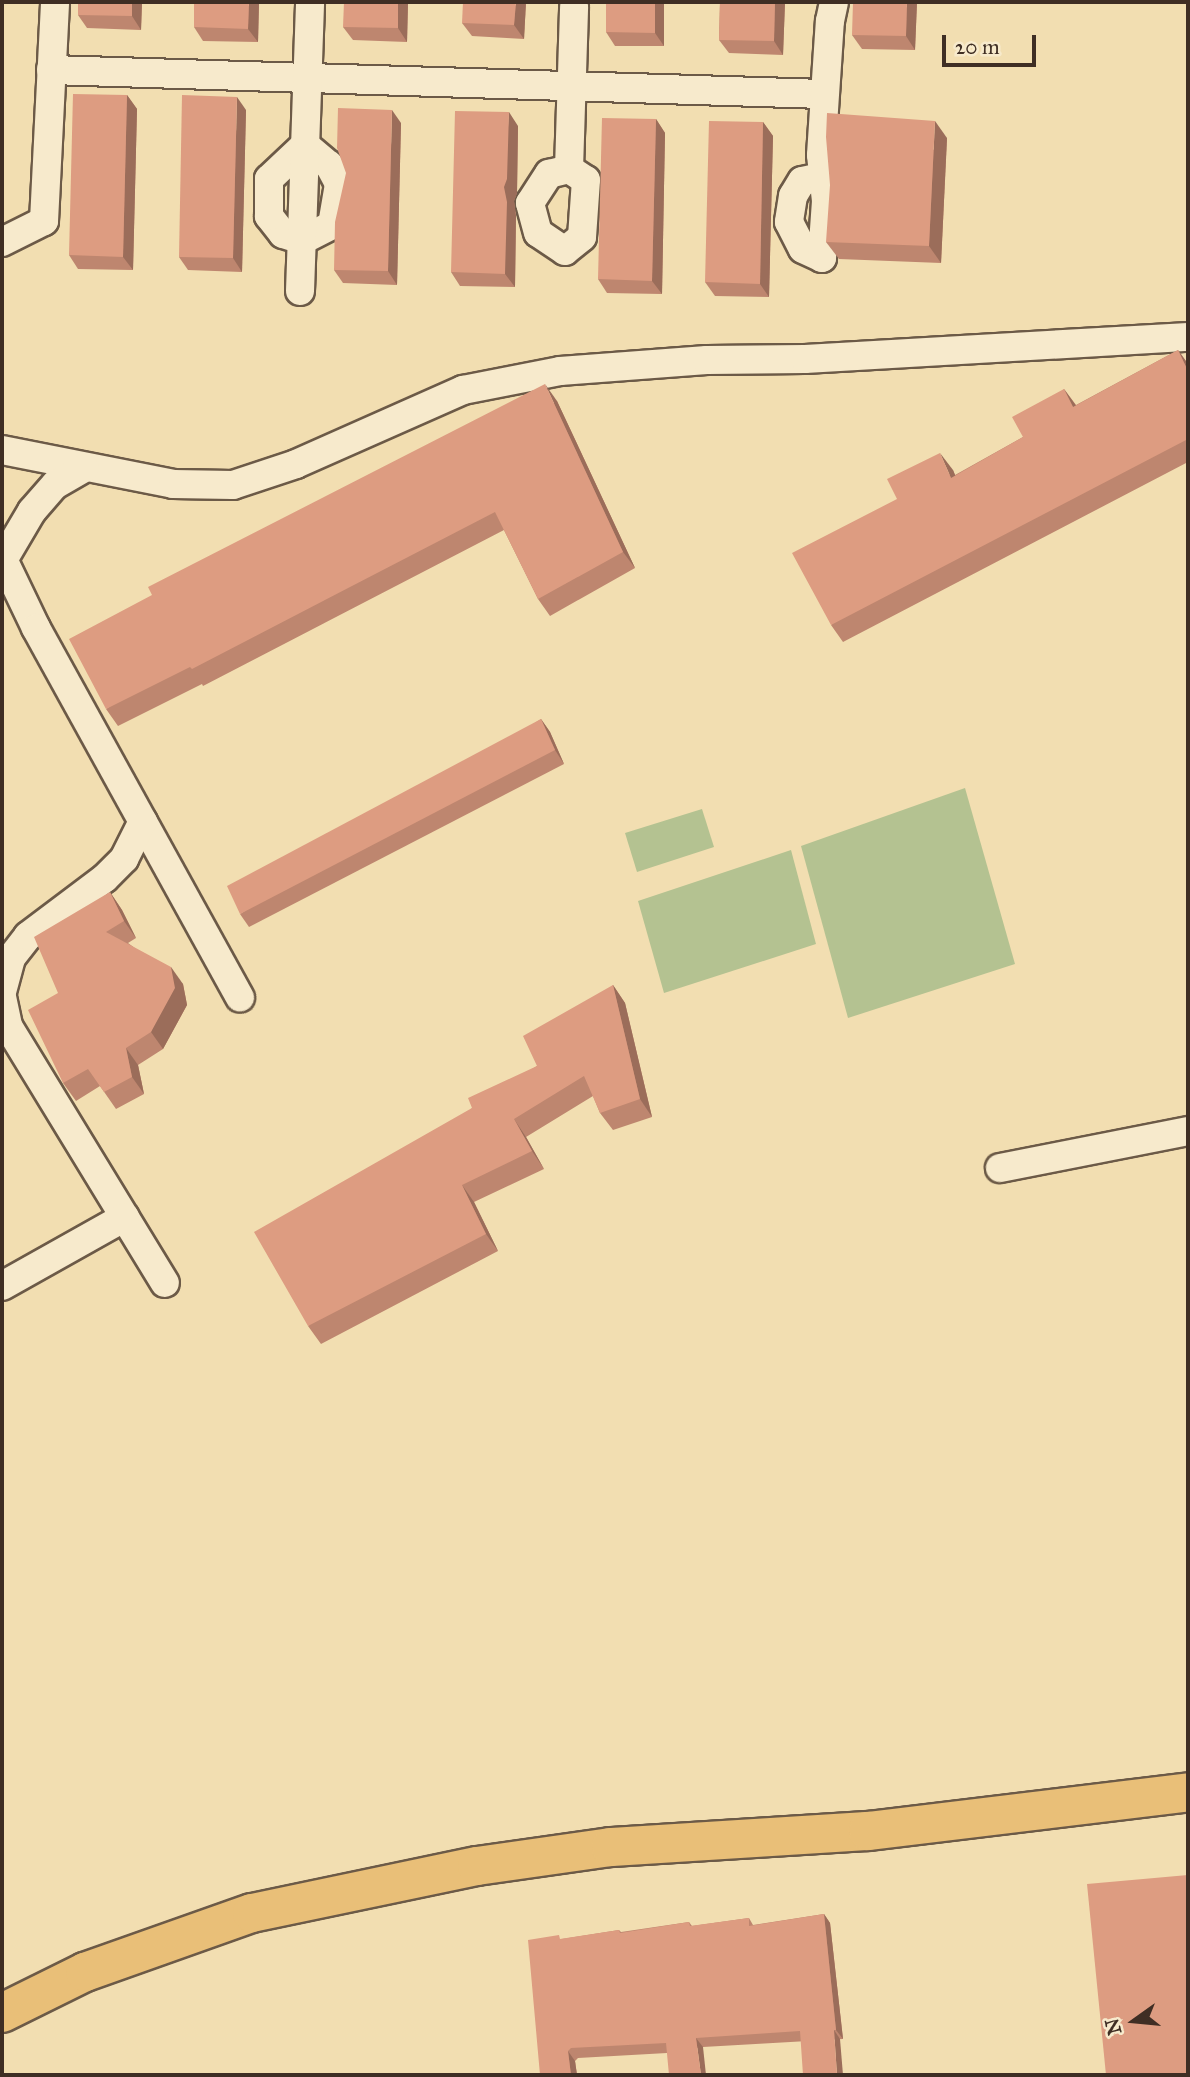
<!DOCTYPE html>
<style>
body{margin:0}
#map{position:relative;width:1190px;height:2077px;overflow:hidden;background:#f2deb1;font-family:"IM FELL Great Primer",serif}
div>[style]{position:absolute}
.green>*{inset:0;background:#b4c291}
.roads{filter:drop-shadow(2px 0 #6c5a47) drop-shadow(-2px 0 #6c5a47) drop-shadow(0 2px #6c5a47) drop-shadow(0 -2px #6c5a47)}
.minor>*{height:28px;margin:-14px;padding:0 14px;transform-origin:14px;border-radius:14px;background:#f7eacc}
.primary>*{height:38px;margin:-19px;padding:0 19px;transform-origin:19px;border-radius:19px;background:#e9bf78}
.wall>*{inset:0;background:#be866f}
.shaded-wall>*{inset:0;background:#9b6d5a}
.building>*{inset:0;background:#dd9c81}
span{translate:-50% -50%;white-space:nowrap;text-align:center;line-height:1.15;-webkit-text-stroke:5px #f7eacc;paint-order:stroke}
.frame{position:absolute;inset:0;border:4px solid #3f2e24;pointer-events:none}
.north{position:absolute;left:1099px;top:1986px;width:70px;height:70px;-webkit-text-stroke:5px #f7eacc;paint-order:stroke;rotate:255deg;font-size:19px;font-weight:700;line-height:28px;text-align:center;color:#3f2e24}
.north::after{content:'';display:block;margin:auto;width:24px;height:32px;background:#3f2e24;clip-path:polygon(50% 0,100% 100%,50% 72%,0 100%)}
.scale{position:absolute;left:942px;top:35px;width:94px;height:32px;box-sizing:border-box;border:4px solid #3f2e24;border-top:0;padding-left:9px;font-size:21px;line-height:24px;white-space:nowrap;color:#3f2e24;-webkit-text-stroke:5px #f7eacc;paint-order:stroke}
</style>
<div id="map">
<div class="green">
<i style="clip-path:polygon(965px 788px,1015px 964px,848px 1018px,801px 846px)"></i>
<i style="clip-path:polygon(702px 809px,714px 847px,637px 872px,625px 833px)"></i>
<i style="clip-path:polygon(791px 850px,816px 944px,664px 993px,638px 901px)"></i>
</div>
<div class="roads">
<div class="minor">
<i style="left:51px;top:70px;width:773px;rotate:1.78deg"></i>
<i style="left:305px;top:145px;width:31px;rotate:40deg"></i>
<i style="left:329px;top:165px;width:21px;rotate:62deg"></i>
<i style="left:339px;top:184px;width:42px;rotate:99.7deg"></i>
<i style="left:332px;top:225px;width:34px;rotate:153deg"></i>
<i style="left:302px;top:240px;width:20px;rotate:-162deg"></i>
<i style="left:283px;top:234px;width:23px;rotate:-128deg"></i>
<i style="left:269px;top:216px;width:37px;rotate:-90deg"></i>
<i style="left:269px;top:179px;width:50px;rotate:-43.4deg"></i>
<i style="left:569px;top:169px;width:20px;rotate:33deg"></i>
<i style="left:586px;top:180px;width:57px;rotate:94deg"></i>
<i style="left:582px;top:237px;width:22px;rotate:141deg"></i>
<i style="left:565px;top:251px;width:32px;rotate:-146deg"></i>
<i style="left:538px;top:233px;width:31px;rotate:-105deg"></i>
<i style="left:530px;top:203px;width:35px;rotate:-57deg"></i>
<i style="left:549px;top:174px;width:21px;rotate:-14deg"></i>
<i style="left:569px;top:169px;width:162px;rotate:-88.2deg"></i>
<i style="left:821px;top:177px;width:19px;rotate:168deg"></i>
<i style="left:802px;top:181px;width:17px;rotate:121deg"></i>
<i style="left:793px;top:196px;width:26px;rotate:99deg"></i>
<i style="left:789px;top:222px;width:30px;rotate:63deg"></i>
<i style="left:803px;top:249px;width:21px;rotate:25deg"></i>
<i style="left:822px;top:258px;width:57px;rotate:-86deg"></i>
<i style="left:826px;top:201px;width:46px;rotate:-96.2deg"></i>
<i style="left:821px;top:155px;width:134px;rotate:-86.2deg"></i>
<i style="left:830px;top:21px;width:19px;rotate:-78deg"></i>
<i style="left:2px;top:242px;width:47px;rotate:-26.6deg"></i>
<i style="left:44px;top:221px;width:219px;rotate:-87.1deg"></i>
<i style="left:300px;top:291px;width:289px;rotate:-88deg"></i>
<i style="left:2px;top:450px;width:174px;rotate:11.2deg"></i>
<i style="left:173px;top:484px;width:60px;rotate:1deg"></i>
<i style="left:233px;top:485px;width:66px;rotate:-18.4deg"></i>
<i style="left:296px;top:464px;width:183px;rotate:-23.9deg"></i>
<i style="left:463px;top:390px;width:99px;rotate:-11.1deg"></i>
<i style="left:560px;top:371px;width:147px;rotate:-4.3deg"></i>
<i style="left:707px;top:360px;width:98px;rotate:-0.6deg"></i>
<i style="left:805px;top:359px;width:384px;rotate:-3.3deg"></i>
<i style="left:2px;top:557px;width:79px;rotate:64.4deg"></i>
<i style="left:36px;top:628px;width:422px;rotate:61.1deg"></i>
<i style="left:3px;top:560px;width:57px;rotate:-59.4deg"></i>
<i style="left:32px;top:511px;width:35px;rotate:-49deg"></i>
<i style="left:55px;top:485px;width:34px;rotate:-30deg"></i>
<i style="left:2px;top:992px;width:35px;rotate:-75deg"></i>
<i style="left:11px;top:958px;width:28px;rotate:-52deg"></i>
<i style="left:28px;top:936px;width:96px;rotate:-37deg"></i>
<i style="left:105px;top:878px;width:27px;rotate:-45deg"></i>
<i style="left:124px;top:859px;width:42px;rotate:-63.4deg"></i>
<i style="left:2px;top:997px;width:30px;rotate:78deg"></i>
<i style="left:8px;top:1026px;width:301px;rotate:58.6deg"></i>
<i style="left:1000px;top:1168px;width:192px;rotate:-11.1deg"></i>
<i style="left:2px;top:1286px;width:141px;rotate:-29.3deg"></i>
</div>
<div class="primary">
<i style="left:2px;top:2013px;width:93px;rotate:-26.3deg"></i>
<i style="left:85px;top:1972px;width:177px;rotate:-19.5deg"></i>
<i style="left:252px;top:1913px;width:230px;rotate:-11.8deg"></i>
<i style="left:477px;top:1866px;width:135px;rotate:-8.1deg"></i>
<i style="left:611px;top:1847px;width:257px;rotate:-3.6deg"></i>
<i style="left:868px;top:1831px;width:322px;rotate:-6.9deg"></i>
</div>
</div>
<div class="wall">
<i style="clip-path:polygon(78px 2px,142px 2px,141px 30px,87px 28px,78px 15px)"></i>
<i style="clip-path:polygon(259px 2px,258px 42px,203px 41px,194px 27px)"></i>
<i style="clip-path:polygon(408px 2px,407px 42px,353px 40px,343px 27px)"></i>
<i style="clip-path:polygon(526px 2px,524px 39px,472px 36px,462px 23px)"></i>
<i style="clip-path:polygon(664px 2px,664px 46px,615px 46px,606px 32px)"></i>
<i style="clip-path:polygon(720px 2px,785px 2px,783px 55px,729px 53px,719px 40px)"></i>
<i style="clip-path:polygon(917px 2px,915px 50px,862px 49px,852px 35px)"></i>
<i style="clip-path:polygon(127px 95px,137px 109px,133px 270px,78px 269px,69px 255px)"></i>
<i style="clip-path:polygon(246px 110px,242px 272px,188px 270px,179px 257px)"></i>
<i style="clip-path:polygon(656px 119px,665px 133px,662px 294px,607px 293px,598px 279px)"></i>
<i style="clip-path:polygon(763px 122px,773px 136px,769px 297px,715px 296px,705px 282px)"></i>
<i style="clip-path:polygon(401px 123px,397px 285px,343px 283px,334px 270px)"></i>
<i style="clip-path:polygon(518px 126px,517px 193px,514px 201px,516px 216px,515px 287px,460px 286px,451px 272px)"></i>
<i style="clip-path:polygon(947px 138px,941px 263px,839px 259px,826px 242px)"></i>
<i style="clip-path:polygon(1178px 350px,1188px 364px,1188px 462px,843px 642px,831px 625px,953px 470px,955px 475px,1023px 437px,1064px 389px,1076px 405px)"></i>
<i style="clip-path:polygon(557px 401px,635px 568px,550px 616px,538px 599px,504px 530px,203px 686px,202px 684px,118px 726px,106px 709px)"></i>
<i style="clip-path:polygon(541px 719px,550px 732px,564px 764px,249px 927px,240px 914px)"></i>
<i style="clip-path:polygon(110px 892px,122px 910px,136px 938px,128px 943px,183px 984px,187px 1005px,163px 1049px,138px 1065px,144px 1094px,116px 1109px,100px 1086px,76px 1101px,63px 1083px,58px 993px)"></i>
<i style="clip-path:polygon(613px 985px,625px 1003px,652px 1117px,613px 1130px,600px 1113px,593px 1096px,526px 1137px,544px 1169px,474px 1202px,498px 1251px,321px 1344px,308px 1326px,472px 1108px,537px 1066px)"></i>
<i style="clip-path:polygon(824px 1914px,830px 1923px,843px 2039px,703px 2047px,667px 2053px,578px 2058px,575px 2061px,577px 2075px,540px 2075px,562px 1939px,619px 1930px,621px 1932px,689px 1922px,692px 1926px,749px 1918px,753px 1925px)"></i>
</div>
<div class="shaded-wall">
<i style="clip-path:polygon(132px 2px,142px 2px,141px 30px,132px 16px)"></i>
<i style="clip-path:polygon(249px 2px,259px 2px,258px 42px,248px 29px)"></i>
<i style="clip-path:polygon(398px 2px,408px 2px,407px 42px,398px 28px)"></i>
<i style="clip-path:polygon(516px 2px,526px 2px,524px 39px,514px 25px)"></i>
<i style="clip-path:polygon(655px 2px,664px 2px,664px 46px,655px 33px)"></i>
<i style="clip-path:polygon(775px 2px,785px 2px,783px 55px,774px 41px)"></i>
<i style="clip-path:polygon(907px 2px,917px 2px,915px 50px,906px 36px)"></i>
<i style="clip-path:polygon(127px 95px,137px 109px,133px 270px,123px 257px)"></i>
<i style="clip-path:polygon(237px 97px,246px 110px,242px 272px,233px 258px)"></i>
<i style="clip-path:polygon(392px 110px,401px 123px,397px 285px,388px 271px)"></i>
<i style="clip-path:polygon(509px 112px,518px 126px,517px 193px,514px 201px,516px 216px,515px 287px,505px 274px,504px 187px)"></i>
<i style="clip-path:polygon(656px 119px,665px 133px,662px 294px,652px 281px)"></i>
<i style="clip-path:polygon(935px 121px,947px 138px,941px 263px,929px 246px)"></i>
<i style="clip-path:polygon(763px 122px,773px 136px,769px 297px,760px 284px)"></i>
<i style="clip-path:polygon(1178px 350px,1188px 364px,1188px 371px)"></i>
<i style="clip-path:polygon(545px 384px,557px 401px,635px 568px,623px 552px)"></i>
<i style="clip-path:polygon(1064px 389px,1077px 407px,1073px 407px)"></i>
<i style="clip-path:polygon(940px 453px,953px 470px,963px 495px,951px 478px)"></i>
<i style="clip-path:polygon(541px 719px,550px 732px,564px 764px,555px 750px)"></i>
<i style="clip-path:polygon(110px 892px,122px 910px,136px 938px,124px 921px)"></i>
<i style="clip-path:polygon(171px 967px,183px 984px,187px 1005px,163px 1049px,151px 1032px)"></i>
<i style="clip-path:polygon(613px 985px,625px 1003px,652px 1117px,640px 1099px)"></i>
<i style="clip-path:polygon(126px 1048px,138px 1065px,144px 1094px,132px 1077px)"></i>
<i style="clip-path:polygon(514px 1119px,526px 1137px,544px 1169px,532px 1151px)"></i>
<i style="clip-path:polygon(462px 1185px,474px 1202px,498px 1251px,486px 1234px)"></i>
<i style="clip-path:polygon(824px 1914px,830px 1923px,843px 2039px,836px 2030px)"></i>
<i style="clip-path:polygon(834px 2030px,840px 2039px,843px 2075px,837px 2075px)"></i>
<i style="clip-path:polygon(696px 2038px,703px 2047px,706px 2075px,701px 2075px)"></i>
<i style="clip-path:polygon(568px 2051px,575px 2061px,577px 2075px,571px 2075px)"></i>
</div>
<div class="building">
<i style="clip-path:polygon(78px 2px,132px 2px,132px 16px,78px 15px)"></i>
<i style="clip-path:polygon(194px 2px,249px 2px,248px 29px,194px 27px)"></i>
<i style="clip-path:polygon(344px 2px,398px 2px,398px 28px,343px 27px)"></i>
<i style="clip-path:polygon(463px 2px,516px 2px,514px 25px,462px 23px)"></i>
<i style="clip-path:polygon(606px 2px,655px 2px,655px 33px,606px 32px)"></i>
<i style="clip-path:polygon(720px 2px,775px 2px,774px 41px,719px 40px)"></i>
<i style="clip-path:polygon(853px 2px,907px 2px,906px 36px,852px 35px)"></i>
<i style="clip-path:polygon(73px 94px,127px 95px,123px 257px,69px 255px)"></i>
<i style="clip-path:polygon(182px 95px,237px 97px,233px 258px,179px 257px)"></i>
<i style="clip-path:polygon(338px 108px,392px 110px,388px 271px,334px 270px,335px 222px,346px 173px,337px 148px)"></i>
<i style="clip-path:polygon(455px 111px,509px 112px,507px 179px,504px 187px,507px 202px,505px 274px,451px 272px)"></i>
<i style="clip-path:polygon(827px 113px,935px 121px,929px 246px,826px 242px,830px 185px,826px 137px)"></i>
<i style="clip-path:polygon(602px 118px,656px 119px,652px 281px,598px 279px)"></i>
<i style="clip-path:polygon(709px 121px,763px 122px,760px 284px,705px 282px)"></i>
<i style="clip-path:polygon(1178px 350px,1188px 371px,1188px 439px,831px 625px,792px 553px,897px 499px,887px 479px,940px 453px,951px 478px,1023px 437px,1012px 417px,1064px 389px,1073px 407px)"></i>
<i style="clip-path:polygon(545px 384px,623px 552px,538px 599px,495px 512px,192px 669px,190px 667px,106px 709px,69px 639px,152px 595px,148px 587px)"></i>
<i style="clip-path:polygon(541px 719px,555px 750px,240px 914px,227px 886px)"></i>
<i style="clip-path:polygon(110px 892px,124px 921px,106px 932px,171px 967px,175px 988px,151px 1032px,126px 1048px,132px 1077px,104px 1092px,88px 1069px,63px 1083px,28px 1010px,58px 993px,34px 937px)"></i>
<i style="clip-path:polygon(613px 985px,640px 1099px,600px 1113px,584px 1076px,514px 1119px,532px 1151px,462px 1185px,486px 1234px,308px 1326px,254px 1232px,472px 1108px,468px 1098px,537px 1066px,523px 1036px)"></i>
<i style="clip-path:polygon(1188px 1875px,1188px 2075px,1106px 2075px,1087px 1884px)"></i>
<i style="clip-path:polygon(824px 1914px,836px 2030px,834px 2030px,837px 2075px,803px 2075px,800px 2031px,696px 2038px,701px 2075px,669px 2075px,666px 2043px,571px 2048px,568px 2051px,571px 2075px,540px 2075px,528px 1940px,559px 1935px,560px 1939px,619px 1930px,620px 1933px,689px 1922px,690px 1926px,749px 1918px,749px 1926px)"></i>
</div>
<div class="frame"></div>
<div class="north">N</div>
<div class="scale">20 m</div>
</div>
